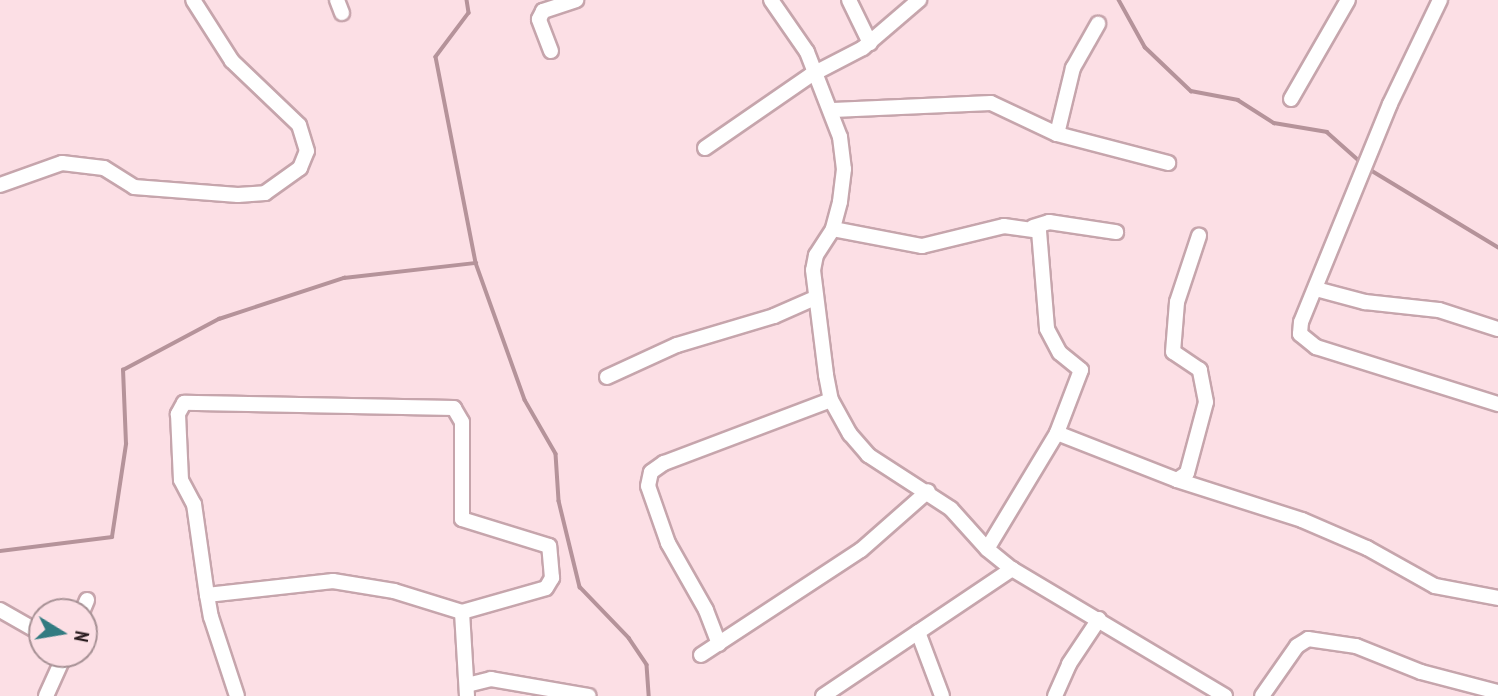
<!DOCTYPE html>
<style>
body{margin:0}
#map{position:relative;width:1498px;height:696px;overflow:hidden;background:#fcdfe5;font-family:"PT Sans Narrow",sans-serif}
div>[style]{position:absolute}
.stream>*{height:3.5px;margin:-1.75px;padding:0 1.75px;transform-origin:1.75px;border-radius:1.75px;background:#b5939a}
.roads{filter:drop-shadow(2px 0 #c6a5ac) drop-shadow(-2px 0 #c6a5ac) drop-shadow(0 2px #c6a5ac) drop-shadow(0 -2px #c6a5ac)}
.minor>*{height:14px;margin:-7px;padding:0 7px;transform-origin:7px;border-radius:7px;background:#fff}
span{translate:-50% -50%;white-space:nowrap;text-align:center;line-height:1.15;-webkit-text-stroke:7px #fcdfe5;paint-order:stroke}
.north{position:absolute;left:28px;top:598px;width:70px;height:70px;box-sizing:border-box;background:#fcdfe5;border:2px solid #a79195;border-radius:50%;rotate:101deg;font-size:19px;font-weight:700;line-height:28px;text-align:center;color:#281b1e}
.north::after{content:'';display:block;margin:auto;width:24px;height:32px;background:#327b81;clip-path:polygon(50% 0,100% 100%,50% 72%,0 100%)}
</style>
<div id="map">
<div class="stream">
<i style="left:467px;top:0;width:13px;rotate:81deg"></i>
<i style="left:469px;top:13px;width:55px;rotate:126.9deg"></i>
<i style="left:436px;top:57px;width:210px;rotate:79deg"></i>
<i style="left:476px;top:263px;width:145px;rotate:70.3deg"></i>
<i style="left:525px;top:400px;width:62px;rotate:60.1deg"></i>
<i style="left:556px;top:454px;width:47px;rotate:86.3deg"></i>
<i style="left:559px;top:501px;width:89px;rotate:76.3deg"></i>
<i style="left:580px;top:587px;width:71px;rotate:46.1deg"></i>
<i style="left:629px;top:638px;width:32px;rotate:56deg"></i>
<i style="left:647px;top:665px;width:31px;rotate:86deg"></i>
<i style="left:1119px;top:0;width:54px;rotate:61deg"></i>
<i style="left:1145px;top:47px;width:64px;rotate:43.7deg"></i>
<i style="left:1191px;top:91px;width:48px;rotate:10.8deg"></i>
<i style="left:1238px;top:100px;width:43px;rotate:32.6deg"></i>
<i style="left:1274px;top:123px;width:54px;rotate:9.6deg"></i>
<i style="left:1327px;top:132px;width:48px;rotate:41.6deg"></i>
<i style="left:1369px;top:169px;width:151px;rotate:31.2deg"></i>
<i style="left:0;top:551px;width:113px;rotate:-7.1deg"></i>
<i style="left:112px;top:537px;width:94px;rotate:-81.4deg"></i>
<i style="left:126px;top:444px;width:74px;rotate:-92.3deg"></i>
<i style="left:123px;top:370px;width:109px;rotate:-28deg"></i>
<i style="left:219px;top:319px;width:132px;rotate:-18.2deg"></i>
<i style="left:344px;top:278px;width:133px;rotate:-6.5deg"></i>
</div>
<div class="roads">
<div class="minor">
<i style="left:337px;top:0;width:14px;rotate:69deg"></i>
<i style="left:771px;top:0;width:63px;rotate:55.3deg"></i>
<i style="left:807px;top:52px;width:91px;rotate:68.8deg"></i>
<i style="left:840px;top:137px;width:32px;rotate:83deg"></i>
<i style="left:844px;top:169px;width:33px;rotate:97deg"></i>
<i style="left:840px;top:202px;width:28px;rotate:105deg"></i>
<i style="left:833px;top:229px;width:31px;rotate:123deg"></i>
<i style="left:816px;top:255px;width:15px;rotate:101deg"></i>
<i style="left:813px;top:270px;width:106px;rotate:82.9deg"></i>
<i style="left:826px;top:375px;width:25px;rotate:79deg"></i>
<i style="left:831px;top:400px;width:39px;rotate:61deg"></i>
<i style="left:850px;top:434px;width:28px;rotate:49deg"></i>
<i style="left:868px;top:455px;width:99px;rotate:33deg"></i>
<i style="left:951px;top:509px;width:54px;rotate:48deg"></i>
<i style="left:987px;top:549px;width:32px;rotate:39deg"></i>
<i style="left:1012px;top:569px;width:248px;rotate:30.8deg"></i>
<i style="left:849px;top:0;width:48px;rotate:64deg"></i>
<i style="left:1440px;top:0;width:115px;rotate:115.7deg"></i>
<i style="left:1390px;top:104px;width:235px;rotate:112.2deg"></i>
<i style="left:1301px;top:322px;width:12px;rotate:95deg"></i>
<i style="left:1300px;top:334px;width:21px;rotate:39deg"></i>
<i style="left:1316px;top:347px;width:191px;rotate:17.4deg"></i>
<i style="left:551px;top:51px;width:34px;rotate:-111deg"></i>
<i style="left:539px;top:19px;width:9px;rotate:-63deg"></i>
<i style="left:543px;top:11px;width:35px;rotate:-18deg"></i>
<i style="left:1291px;top:99px;width:114px;rotate:-60.1deg"></i>
<i style="left:833px;top:110px;width:158px;rotate:-2.5deg"></i>
<i style="left:991px;top:103px;width:73px;rotate:25.2deg"></i>
<i style="left:1057px;top:134px;width:115px;rotate:14.6deg"></i>
<i style="left:1057px;top:134px;width:68px;rotate:-76.4deg"></i>
<i style="left:1073px;top:68px;width:51px;rotate:-60.4deg"></i>
<i style="left:705px;top:148px;width:129px;rotate:-34.6deg"></i>
<i style="left:811px;top:75px;width:59px;rotate:-27.4deg"></i>
<i style="left:863px;top:48px;width:74px;rotate:-40.6deg"></i>
<i style="left:0;top:185px;width:66px;rotate:-19.5deg"></i>
<i style="left:62px;top:163px;width:42px;rotate:6.8deg"></i>
<i style="left:104px;top:168px;width:36px;rotate:32deg"></i>
<i style="left:134px;top:187px;width:104px;rotate:4.4deg"></i>
<i style="left:238px;top:195px;width:27px;rotate:-4deg"></i>
<i style="left:265px;top:193px;width:43px;rotate:-35.5deg"></i>
<i style="left:300px;top:168px;width:18px;rotate:-68deg"></i>
<i style="left:307px;top:151px;width:27px;rotate:-107deg"></i>
<i style="left:299px;top:125px;width:93px;rotate:-136.3deg"></i>
<i style="left:232px;top:61px;width:72px;rotate:-122.6deg"></i>
<i style="left:1033px;top:227px;width:17px;rotate:-17deg"></i>
<i style="left:1049px;top:222px;width:68px;rotate:8.5deg"></i>
<i style="left:833px;top:229px;width:91px;rotate:10.8deg"></i>
<i style="left:922px;top:246px;width:84px;rotate:-13.7deg"></i>
<i style="left:1004px;top:226px;width:35px;rotate:8deg"></i>
<i style="left:1039px;top:231px;width:98px;rotate:85.3deg"></i>
<i style="left:1047px;top:329px;width:27px;rotate:62deg"></i>
<i style="left:1060px;top:353px;width:27px;rotate:39deg"></i>
<i style="left:1081px;top:370px;width:67px;rotate:110.9deg"></i>
<i style="left:1057px;top:433px;width:135px;rotate:121.1deg"></i>
<i style="left:1316px;top:289px;width:51px;rotate:14.9deg"></i>
<i style="left:1365px;top:302px;width:74px;rotate:6.2deg"></i>
<i style="left:1439px;top:310px;width:62px;rotate:17.9deg"></i>
<i style="left:607px;top:377px;width:77px;rotate:-24.6deg"></i>
<i style="left:677px;top:345px;width:101px;rotate:-16.6deg"></i>
<i style="left:774px;top:316px;width:45px;rotate:-23.7deg"></i>
<i style="left:1057px;top:433px;width:129px;rotate:21.4deg"></i>
<i style="left:1177px;top:480px;width:131px;rotate:17.7deg"></i>
<i style="left:1302px;top:520px;width:71px;rotate:23.3deg"></i>
<i style="left:1367px;top:548px;width:78px;rotate:29.2deg"></i>
<i style="left:1435px;top:586px;width:64px;rotate:10.8deg"></i>
<i style="left:1177px;top:480px;width:12px;rotate:-35deg"></i>
<i style="left:1187px;top:473px;width:73px;rotate:-75deg"></i>
<i style="left:1206px;top:402px;width:33px;rotate:-101deg"></i>
<i style="left:1200px;top:370px;width:32px;rotate:-146deg"></i>
<i style="left:1173px;top:352px;width:50px;rotate:-85.4deg"></i>
<i style="left:1177px;top:302px;width:70px;rotate:-71.6deg"></i>
<i style="left:207px;top:595px;width:127px;rotate:-6.3deg"></i>
<i style="left:333px;top:581px;width:62px;rotate:9.3deg"></i>
<i style="left:394px;top:591px;width:71px;rotate:17.2deg"></i>
<i style="left:462px;top:612px;width:87px;rotate:-15.9deg"></i>
<i style="left:546px;top:588px;width:12px;rotate:-59deg"></i>
<i style="left:552px;top:578px;width:32px;rotate:-95deg"></i>
<i style="left:549px;top:546px;width:91px;rotate:-162.8deg"></i>
<i style="left:462px;top:519px;width:97px;rotate:-90deg"></i>
<i style="left:462px;top:422px;width:16px;rotate:-120deg"></i>
<i style="left:454px;top:408px;width:270px;rotate:-178.9deg"></i>
<i style="left:184px;top:403px;width:13px;rotate:119deg"></i>
<i style="left:178px;top:414px;width:66px;rotate:87.4deg"></i>
<i style="left:181px;top:480px;width:27px;rotate:62deg"></i>
<i style="left:194px;top:504px;width:92px;rotate:81.9deg"></i>
<i style="left:207px;top:595px;width:22px;rotate:80deg"></i>
<i style="left:211px;top:617px;width:83px;rotate:71.8deg"></i>
<i style="left:0;top:610px;width:48px;rotate:29.7deg"></i>
<i style="left:82px;top:612px;width:13px;rotate:-67deg"></i>
<i style="left:462px;top:612px;width:84px;rotate:86.6deg"></i>
<i style="left:918px;top:632px;width:68px;rotate:69.4deg"></i>
<i style="left:719px;top:644px;width:36px;rotate:-111deg"></i>
<i style="left:706px;top:610px;width:77px;rotate:-119.6deg"></i>
<i style="left:668px;top:543px;width:60px;rotate:-109.3deg"></i>
<i style="left:648px;top:486px;width:14px;rotate:-78deg"></i>
<i style="left:651px;top:472px;width:16px;rotate:-35deg"></i>
<i style="left:664px;top:463px;width:178px;rotate:-20.7deg"></i>
<i style="left:701px;top:655px;width:191px;rotate:-33.3deg"></i>
<i style="left:861px;top:550px;width:89px;rotate:-41.4deg"></i>
<i style="left:467px;top:685px;width:25px;rotate:-14deg"></i>
<i style="left:491px;top:679px;width:99px;rotate:9.8deg"></i>
<i style="left:46px;top:696px;width:46px;rotate:-65.7deg"></i>
<i style="left:823px;top:696px;width:228px;rotate:-33.9deg"></i>
<i style="left:1055px;top:696px;width:35px;rotate:-66deg"></i>
<i style="left:1069px;top:664px;width:54px;rotate:-56.3deg"></i>
<i style="left:1262px;top:696px;width:61px;rotate:-55deg"></i>
<i style="left:1297px;top:646px;width:13px;rotate:-32deg"></i>
<i style="left:1308px;top:639px;width:49px;rotate:8.3deg"></i>
<i style="left:1356px;top:646px;width:70px;rotate:21.8deg"></i>
<i style="left:1421px;top:672px;width:80px;rotate:14.6deg"></i>
</div>
</div>
<div class="north">N</div>
</div>
